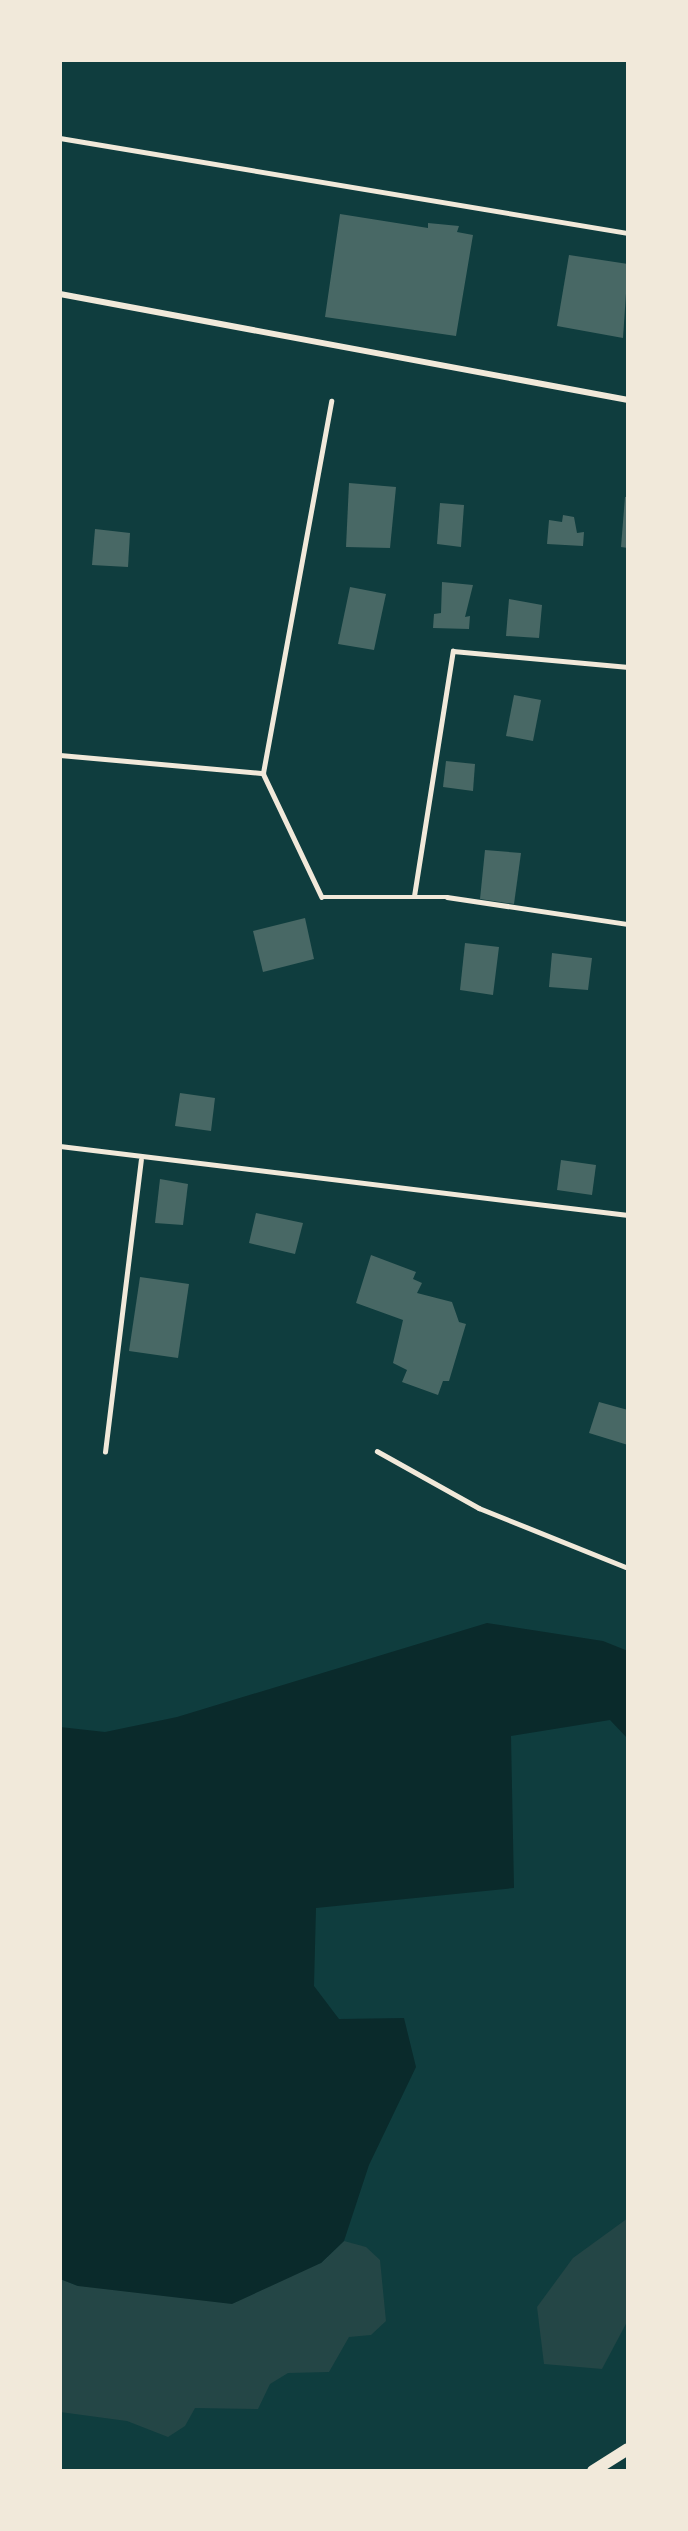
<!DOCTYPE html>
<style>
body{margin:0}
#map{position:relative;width:688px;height:2531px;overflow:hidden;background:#0f3d3e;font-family:"Sofia Sans Condensed",sans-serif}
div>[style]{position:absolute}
.green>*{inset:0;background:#244646}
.water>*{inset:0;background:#0a2a2b}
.building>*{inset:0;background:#486865}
.service>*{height:4.5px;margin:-2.25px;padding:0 2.25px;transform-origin:2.25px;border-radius:2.25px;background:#f1e9da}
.minor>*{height:6px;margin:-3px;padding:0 3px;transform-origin:3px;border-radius:3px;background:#f1e9da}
.secondary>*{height:12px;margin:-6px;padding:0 6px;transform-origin:6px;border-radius:6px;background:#f1e9da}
span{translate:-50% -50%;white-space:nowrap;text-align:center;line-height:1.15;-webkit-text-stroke:4.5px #f1e9da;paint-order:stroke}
.frame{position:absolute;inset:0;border:62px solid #f1e9da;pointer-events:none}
</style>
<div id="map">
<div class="green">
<i style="clip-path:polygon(628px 2218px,628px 2320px,602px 2369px,544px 2364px,537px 2307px,573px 2258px)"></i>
<i style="clip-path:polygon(344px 2241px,366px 2247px,380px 2260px,386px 2321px,371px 2335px,349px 2337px,329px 2372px,288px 2373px,270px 2384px,258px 2409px,195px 2408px,185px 2426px,168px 2437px,127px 2421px,60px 2412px,60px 2279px,78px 2286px,321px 2263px)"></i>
</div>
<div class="water">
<i style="clip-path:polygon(487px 1623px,603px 1641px,628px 1651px,628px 1739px,610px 1720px,511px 1736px,514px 1888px,316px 1908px,314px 1986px,339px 2019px,404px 2018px,416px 2067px,369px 2165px,344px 2241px,321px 2263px,232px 2304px,78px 2286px,60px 2279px,60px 1727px,105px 1732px,177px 1717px)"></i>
</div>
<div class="building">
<i style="clip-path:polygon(340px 214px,428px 228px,428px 223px,459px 226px,457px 232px,473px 235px,456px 336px,325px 317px)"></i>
<i style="clip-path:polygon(569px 255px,628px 264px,623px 338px,557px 326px)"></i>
<i style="clip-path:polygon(349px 483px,396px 487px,390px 548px,346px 547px)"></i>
<i style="clip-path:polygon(625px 497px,628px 497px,628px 548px,621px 547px)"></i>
<i style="clip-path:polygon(440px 503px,464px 505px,461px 547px,437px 544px)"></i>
<i style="clip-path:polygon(563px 515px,574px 517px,577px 533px,584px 532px,583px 546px,547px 544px,549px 520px,562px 522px)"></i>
<i style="clip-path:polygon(95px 529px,130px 533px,128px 567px,92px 565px)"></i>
<i style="clip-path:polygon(442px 582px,473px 585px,465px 617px,470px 616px,469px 629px,433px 628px,434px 614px,441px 613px)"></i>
<i style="clip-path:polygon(350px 587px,386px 594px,374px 650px,338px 644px)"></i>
<i style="clip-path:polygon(509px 599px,542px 605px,539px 638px,506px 636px)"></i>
<i style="clip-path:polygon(514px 695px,541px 700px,533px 741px,506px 736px)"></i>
<i style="clip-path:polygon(446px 761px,475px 764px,473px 791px,443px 787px)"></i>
<i style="clip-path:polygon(485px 850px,521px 853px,514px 904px,480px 899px)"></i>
<i style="clip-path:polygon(305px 918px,314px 959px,263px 972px,253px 931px)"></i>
<i style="clip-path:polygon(465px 943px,499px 947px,493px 995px,460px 990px)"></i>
<i style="clip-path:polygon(552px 953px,592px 958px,588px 990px,549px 987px)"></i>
<i style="clip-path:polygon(180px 1093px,215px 1098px,211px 1131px,175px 1126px)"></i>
<i style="clip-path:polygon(561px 1160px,596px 1165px,592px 1195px,557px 1190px)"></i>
<i style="clip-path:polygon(160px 1179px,188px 1184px,183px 1225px,155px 1223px)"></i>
<i style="clip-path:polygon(256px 1213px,303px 1223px,295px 1254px,249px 1243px)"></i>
<i style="clip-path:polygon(371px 1255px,416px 1272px,413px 1279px,422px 1283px,417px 1293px,452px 1302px,459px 1322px,466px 1324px,449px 1381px,443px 1381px,438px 1395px,402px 1382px,407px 1370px,393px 1363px,403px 1320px,356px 1303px)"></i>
<i style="clip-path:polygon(140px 1277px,189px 1284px,178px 1358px,129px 1351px)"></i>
<i style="clip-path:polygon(599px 1402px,628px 1410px,628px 1445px,589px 1433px)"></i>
</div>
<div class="service">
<i style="left:60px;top:138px;width:576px;rotate:9.5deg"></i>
<i style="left:60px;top:755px;width:204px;rotate:5.1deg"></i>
<i style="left:263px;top:773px;width:378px;rotate:-79.6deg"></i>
<i style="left:263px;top:773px;width:137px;rotate:64.6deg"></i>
<i style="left:322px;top:897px;width:125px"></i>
<i style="left:447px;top:897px;width:183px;rotate:8.5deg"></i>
<i style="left:414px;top:896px;width:248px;rotate:-81deg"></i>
<i style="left:453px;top:651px;width:176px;rotate:5.2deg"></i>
<i style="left:60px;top:1146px;width:572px;rotate:6.93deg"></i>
<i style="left:377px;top:1451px;width:117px;rotate:29.2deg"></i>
<i style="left:479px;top:1508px;width:161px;rotate:21.9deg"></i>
<i style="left:105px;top:1452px;width:294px;rotate:-83deg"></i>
</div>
<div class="minor">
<i style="left:60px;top:294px;width:578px;rotate:10.57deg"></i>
</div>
<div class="secondary">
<i style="left:593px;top:2471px;width:41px;rotate:-32.2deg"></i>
</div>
<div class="frame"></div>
</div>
